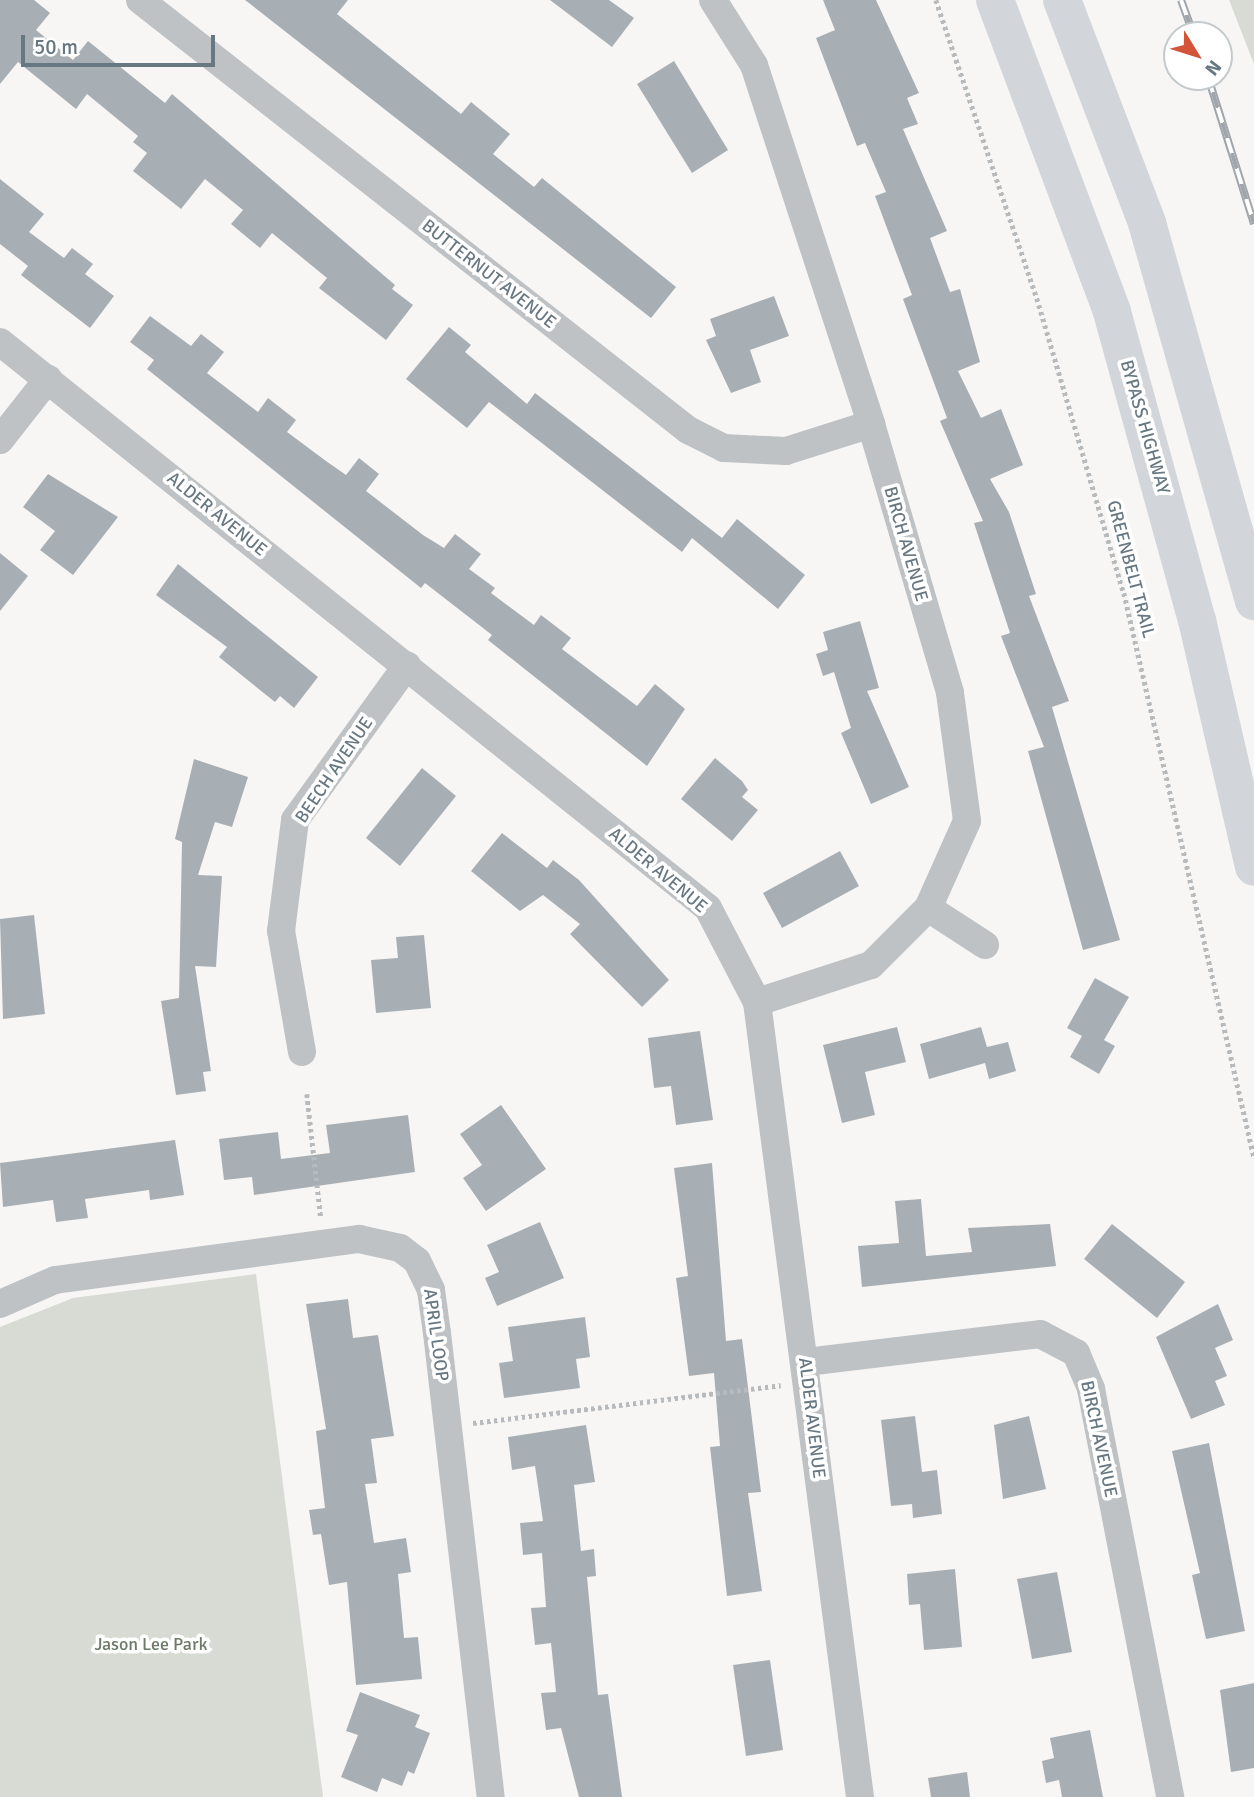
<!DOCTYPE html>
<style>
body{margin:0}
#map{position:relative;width:1254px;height:1797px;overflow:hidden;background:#f7f6f4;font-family:Signika,sans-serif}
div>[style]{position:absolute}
.green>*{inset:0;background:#d7dbd3}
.building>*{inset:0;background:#a8afb4}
.path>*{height:4.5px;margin-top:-2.25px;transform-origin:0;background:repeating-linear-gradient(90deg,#b8bbbd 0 3.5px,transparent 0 7px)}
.minor>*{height:28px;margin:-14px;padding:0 14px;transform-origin:14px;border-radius:14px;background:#bec2c5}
.trunk>*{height:38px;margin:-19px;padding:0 19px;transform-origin:19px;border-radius:19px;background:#d2d6da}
.rail>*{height:8px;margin-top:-4px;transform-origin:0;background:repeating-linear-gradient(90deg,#fff 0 16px,#a0a6ab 0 32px);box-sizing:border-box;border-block:2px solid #a0a6ab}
span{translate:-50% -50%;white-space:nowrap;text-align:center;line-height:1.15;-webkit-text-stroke:7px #fff;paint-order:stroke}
.street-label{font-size:18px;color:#687882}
.park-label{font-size:18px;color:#6c7a67}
.north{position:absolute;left:1163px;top:21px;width:70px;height:70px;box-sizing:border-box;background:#fff;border:2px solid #c3c9cd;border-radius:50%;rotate:128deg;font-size:19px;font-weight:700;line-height:28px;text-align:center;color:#687882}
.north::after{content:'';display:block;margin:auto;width:24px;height:32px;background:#d35438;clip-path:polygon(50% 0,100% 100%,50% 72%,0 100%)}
.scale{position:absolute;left:21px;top:35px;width:194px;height:32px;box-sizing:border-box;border:4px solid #687882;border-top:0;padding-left:9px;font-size:21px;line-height:24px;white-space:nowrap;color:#687882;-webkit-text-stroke:5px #fff;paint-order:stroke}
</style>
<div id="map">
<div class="green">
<i style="clip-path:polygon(1229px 0,1254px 0,1254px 64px)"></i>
<i style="clip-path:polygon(256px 1274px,323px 1797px,0 1797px,0 1327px,73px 1298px)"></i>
</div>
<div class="building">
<i style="clip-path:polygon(0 0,34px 0,50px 13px,36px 30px,73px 60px,88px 41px,165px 103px,172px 94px,395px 285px,392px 289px,413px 305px,386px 340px,319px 288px,327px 278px,272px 233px,260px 248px,231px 224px,243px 210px,205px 179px,181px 209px,133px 171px,147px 153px,133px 142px,138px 136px,87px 94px,76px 109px,18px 62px,0 84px)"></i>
<i style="clip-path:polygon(245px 0,348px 0,337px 14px,461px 114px,471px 102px,510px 134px,493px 154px,534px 187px,542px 178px,676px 287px,651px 318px)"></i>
<i style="clip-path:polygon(550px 0,609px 0,634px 18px,612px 47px)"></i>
<i style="clip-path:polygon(823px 0,876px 0,919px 93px,907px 98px,918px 124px,903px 129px,947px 231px,930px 238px,950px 292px,960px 289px,980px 362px,958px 371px,981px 418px,1001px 409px,1023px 465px,990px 479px,1009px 512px,1036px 594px,1029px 596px,1069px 701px,1052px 707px,1120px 940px,1083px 950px,1028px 751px,1044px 747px,1001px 636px,1010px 633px,974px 523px,983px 521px,940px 421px,947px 418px,903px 299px,912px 295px,875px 196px,886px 192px,865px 143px,857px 146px,816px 38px,835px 30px)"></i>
<i style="clip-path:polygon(674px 61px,728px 150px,692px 173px,637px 84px)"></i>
<i style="clip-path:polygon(0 179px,44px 214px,29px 232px,64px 258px,72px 248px,93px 264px,85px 274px,114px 296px,90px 328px,21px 275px,28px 266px,0 244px)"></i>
<i style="clip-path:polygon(774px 296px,789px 336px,750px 350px,761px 382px,731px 393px,706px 340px,716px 336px,710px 319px)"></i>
<i style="clip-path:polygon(150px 316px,191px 346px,201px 334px,224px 352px,207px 373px,258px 412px,268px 398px,296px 420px,287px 432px,326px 461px,346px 475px,359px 458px,379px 474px,366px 491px,423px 535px,444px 548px,455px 534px,481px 554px,469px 569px,495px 588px,491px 593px,534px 625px,541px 615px,571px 638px,562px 649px,637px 706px,655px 684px,685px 709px,647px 766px,488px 640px,492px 635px,425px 583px,421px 588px,147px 369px,154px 360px,130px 342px)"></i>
<i style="clip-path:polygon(449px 327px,471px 345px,465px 352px,527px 404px,535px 393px,722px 538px,737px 519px,805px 575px,778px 609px,692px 538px,682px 552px,489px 402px,467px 428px,406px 379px)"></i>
<i style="clip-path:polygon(48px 474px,118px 517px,73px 575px,40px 550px,55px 531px,23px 507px)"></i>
<i style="clip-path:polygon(0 553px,28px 576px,0 611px)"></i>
<i style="clip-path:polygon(178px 564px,318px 677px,294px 708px,280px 696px,275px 702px,219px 657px,227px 647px,156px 595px)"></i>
<i style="clip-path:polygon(860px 621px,879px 688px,867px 691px,909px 787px,871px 804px,841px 733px,851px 728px,834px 672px,823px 676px,816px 654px,828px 650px,823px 632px)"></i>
<i style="clip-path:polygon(715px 758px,742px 781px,748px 790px,742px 797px,758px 810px,732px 841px,681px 799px)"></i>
<i style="clip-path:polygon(194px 759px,248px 777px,232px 827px,215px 822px,198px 875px,222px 876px,216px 967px,195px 966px,211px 1071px,203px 1072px,206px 1091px,176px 1095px,161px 1001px,179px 998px,182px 842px,175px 839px)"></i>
<i style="clip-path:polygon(422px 768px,456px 796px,400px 866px,366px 838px)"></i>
<i style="clip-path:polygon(502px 833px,547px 868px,553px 860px,579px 880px,669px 980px,642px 1007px,570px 934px,580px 924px,543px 895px,520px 911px,471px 871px)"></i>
<i style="clip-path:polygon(840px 851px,859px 886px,782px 928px,763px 893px)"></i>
<i style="clip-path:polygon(34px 915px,45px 1014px,3px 1019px,0 919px)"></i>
<i style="clip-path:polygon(424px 935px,431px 1008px,376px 1013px,371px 960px,398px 958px,396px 937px)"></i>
<i style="clip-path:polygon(1095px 978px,1129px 997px,1104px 1040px,1115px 1046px,1099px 1074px,1070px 1057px,1082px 1036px,1067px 1028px)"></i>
<i style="clip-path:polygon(897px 1027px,906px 1062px,865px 1072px,875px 1115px,842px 1123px,823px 1045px)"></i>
<i style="clip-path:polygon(981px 1027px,987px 1047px,1008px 1042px,1016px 1071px,989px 1079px,985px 1063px,929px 1079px,920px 1044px)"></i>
<i style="clip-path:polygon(700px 1031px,713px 1120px,676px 1125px,671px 1086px,654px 1088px,648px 1038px)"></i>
<i style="clip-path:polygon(501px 1105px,546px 1169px,486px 1211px,463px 1178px,482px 1165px,460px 1134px)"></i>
<i style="clip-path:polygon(408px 1115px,415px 1172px,254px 1195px,252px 1177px,224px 1180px,219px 1139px,278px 1132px,281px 1159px,330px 1153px,326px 1125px)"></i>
<i style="clip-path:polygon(175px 1140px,184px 1195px,150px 1200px,149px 1190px,85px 1199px,88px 1218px,56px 1222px,53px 1200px,3px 1207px,0 1163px)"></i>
<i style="clip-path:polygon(712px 1163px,726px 1341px,742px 1339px,761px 1492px,748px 1493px,762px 1591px,727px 1596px,710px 1447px,720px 1446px,714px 1373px,689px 1376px,676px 1278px,688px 1276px,674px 1168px)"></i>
<i style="clip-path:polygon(921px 1199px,926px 1256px,972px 1252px,968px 1228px,1050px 1224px,1056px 1266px,862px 1287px,858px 1246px,899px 1243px,895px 1201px)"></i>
<i style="clip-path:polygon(540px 1222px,564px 1278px,497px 1306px,485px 1278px,499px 1272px,487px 1245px)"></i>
<i style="clip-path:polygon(1112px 1224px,1185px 1282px,1157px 1318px,1084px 1259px)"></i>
<i style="clip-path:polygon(348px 1299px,353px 1338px,378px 1335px,394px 1436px,371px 1439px,377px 1483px,365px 1484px,374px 1543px,406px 1538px,411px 1572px,398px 1574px,404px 1638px,418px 1637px,422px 1679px,356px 1685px,347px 1582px,329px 1585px,321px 1534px,313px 1535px,309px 1510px,325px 1508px,316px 1431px,326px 1429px,306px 1304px)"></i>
<i style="clip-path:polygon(1218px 1304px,1233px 1340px,1215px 1348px,1227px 1376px,1215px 1381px,1225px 1405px,1191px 1419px,1156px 1337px)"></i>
<i style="clip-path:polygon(585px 1317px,590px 1357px,576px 1359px,580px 1388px,504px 1398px,499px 1363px,513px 1361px,508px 1327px)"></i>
<i style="clip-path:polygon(915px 1416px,922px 1472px,937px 1470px,942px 1514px,913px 1518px,912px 1504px,891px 1506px,881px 1420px)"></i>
<i style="clip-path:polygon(1029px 1416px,1046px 1489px,1003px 1499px,994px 1425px)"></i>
<i style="clip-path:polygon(586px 1425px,595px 1482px,574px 1485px,581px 1551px,594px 1549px,596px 1576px,587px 1577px,598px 1695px,608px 1694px,622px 1797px,579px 1797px,561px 1728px,546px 1730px,541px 1693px,556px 1692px,551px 1643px,535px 1645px,531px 1608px,546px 1607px,542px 1553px,523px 1555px,520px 1523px,543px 1521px,535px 1466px,512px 1470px,508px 1437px)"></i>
<i style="clip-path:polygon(1209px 1443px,1245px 1631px,1206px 1639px,1192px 1575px,1200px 1573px,1172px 1451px)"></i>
<i style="clip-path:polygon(955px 1569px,962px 1647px,924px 1650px,920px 1604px,909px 1605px,907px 1574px)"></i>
<i style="clip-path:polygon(1057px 1572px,1072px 1652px,1032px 1659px,1017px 1579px)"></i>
<i style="clip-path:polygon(770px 1660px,783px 1750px,746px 1756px,733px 1665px)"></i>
<i style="clip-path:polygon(1254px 1683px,1254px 1768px,1231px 1772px,1220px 1690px)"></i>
<i style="clip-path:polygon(360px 1692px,420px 1715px,415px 1727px,430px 1733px,414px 1774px,408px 1771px,402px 1786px,382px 1778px,377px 1792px,341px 1777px,358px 1735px,346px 1731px)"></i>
<i style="clip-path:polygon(1090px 1730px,1103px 1797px,1062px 1797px,1059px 1780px,1046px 1783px,1042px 1761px,1054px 1758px,1050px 1738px)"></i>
<i style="clip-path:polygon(967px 1772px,970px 1797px,931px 1797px,928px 1778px)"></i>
</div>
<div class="path">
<i style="left:936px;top:0;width:322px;rotate:71.3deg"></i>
<i style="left:1039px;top:305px;width:300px;rotate:73.6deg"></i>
<i style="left:1124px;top:593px;width:579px;rotate:77.02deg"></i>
<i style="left:307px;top:1094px;width:125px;rotate:83.6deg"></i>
<i style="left:473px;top:1423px;width:310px;rotate:-7deg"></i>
</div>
<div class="minor">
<i style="left:140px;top:0;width:697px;rotate:38.12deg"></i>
<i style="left:688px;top:430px;width:40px;rotate:26.6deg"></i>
<i style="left:724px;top:448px;width:62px;rotate:2.8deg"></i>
<i style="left:786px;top:451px;width:89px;rotate:-17.6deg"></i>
<i style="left:713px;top:0;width:77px;rotate:57.8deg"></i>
<i style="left:754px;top:65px;width:378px;rotate:71.9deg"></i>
<i style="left:871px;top:424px;width:280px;rotate:73.6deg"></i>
<i style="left:950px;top:693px;width:129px;rotate:82.4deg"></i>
<i style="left:967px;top:821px;width:95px;rotate:114.1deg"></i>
<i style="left:928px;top:908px;width:81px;rotate:135deg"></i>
<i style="left:871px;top:965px;width:120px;rotate:162deg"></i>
<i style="left:0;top:342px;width:906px;rotate:38.64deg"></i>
<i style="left:708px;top:908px;width:106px;rotate:62.5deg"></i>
<i style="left:757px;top:1002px;width:802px;rotate:82.62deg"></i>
<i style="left:0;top:440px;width:78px;rotate:-51.8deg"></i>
<i style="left:928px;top:908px;width:68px;rotate:33deg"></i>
<i style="left:302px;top:1052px;width:123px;rotate:-99.8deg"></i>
<i style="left:281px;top:931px;width:112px;rotate:-82.8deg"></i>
<i style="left:295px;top:820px;width:191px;rotate:-54.1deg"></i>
<i style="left:0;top:1304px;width:60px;rotate:-23.6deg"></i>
<i style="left:55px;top:1280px;width:307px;rotate:-7.7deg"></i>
<i style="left:359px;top:1239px;width:42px;rotate:12.4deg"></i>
<i style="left:400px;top:1248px;width:21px;rotate:37deg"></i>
<i style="left:417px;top:1261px;width:32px;rotate:64deg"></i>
<i style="left:431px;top:1290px;width:43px;rotate:82.1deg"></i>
<i style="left:437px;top:1333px;width:467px;rotate:83.4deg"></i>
<i style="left:806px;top:1362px;width:236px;rotate:-6.8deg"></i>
<i style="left:1040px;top:1334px;width:41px;rotate:27.8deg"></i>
<i style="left:1076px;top:1353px;width:39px;rotate:67deg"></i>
<i style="left:1091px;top:1389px;width:416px;rotate:79deg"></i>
</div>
<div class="trunk">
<i style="left:995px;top:0;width:333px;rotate:69.4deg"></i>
<i style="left:1112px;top:312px;width:320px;rotate:74.6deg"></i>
<i style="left:1197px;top:620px;width:253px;rotate:77deg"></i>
<i style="left:1062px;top:0;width:239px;rotate:69.1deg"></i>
<i style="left:1147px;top:223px;width:393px;rotate:74.2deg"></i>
</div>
<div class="rail">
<i style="left:1181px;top:0;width:37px;rotate:70deg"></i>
<i style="left:1208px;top:77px;width:154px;rotate:72.6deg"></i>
</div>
<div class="street-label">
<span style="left:489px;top:274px;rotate:38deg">BUTTERNUT AVENUE</span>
<span style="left:1145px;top:427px;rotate:74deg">BYPASS HIGHWAY</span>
<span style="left:217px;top:514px;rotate:39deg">ALDER AVENUE</span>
<span style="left:906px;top:544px;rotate:74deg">BIRCH AVENUE</span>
<span style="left:1131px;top:569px;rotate:75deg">GREENBELT TRAIL</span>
<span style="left:334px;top:770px;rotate:-56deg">BEECH AVENUE</span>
<span style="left:658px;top:870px;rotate:40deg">ALDER AVENUE</span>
<span style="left:436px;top:1335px;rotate:82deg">APRIL LOOP</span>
<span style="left:812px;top:1418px;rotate:83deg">ALDER AVENUE</span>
<span style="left:1099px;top:1439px;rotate:78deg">BIRCH AVENUE</span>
</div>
<div class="park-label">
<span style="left:151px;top:1644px">Jason Lee Park</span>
</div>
<div class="north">N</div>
<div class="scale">50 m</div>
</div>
